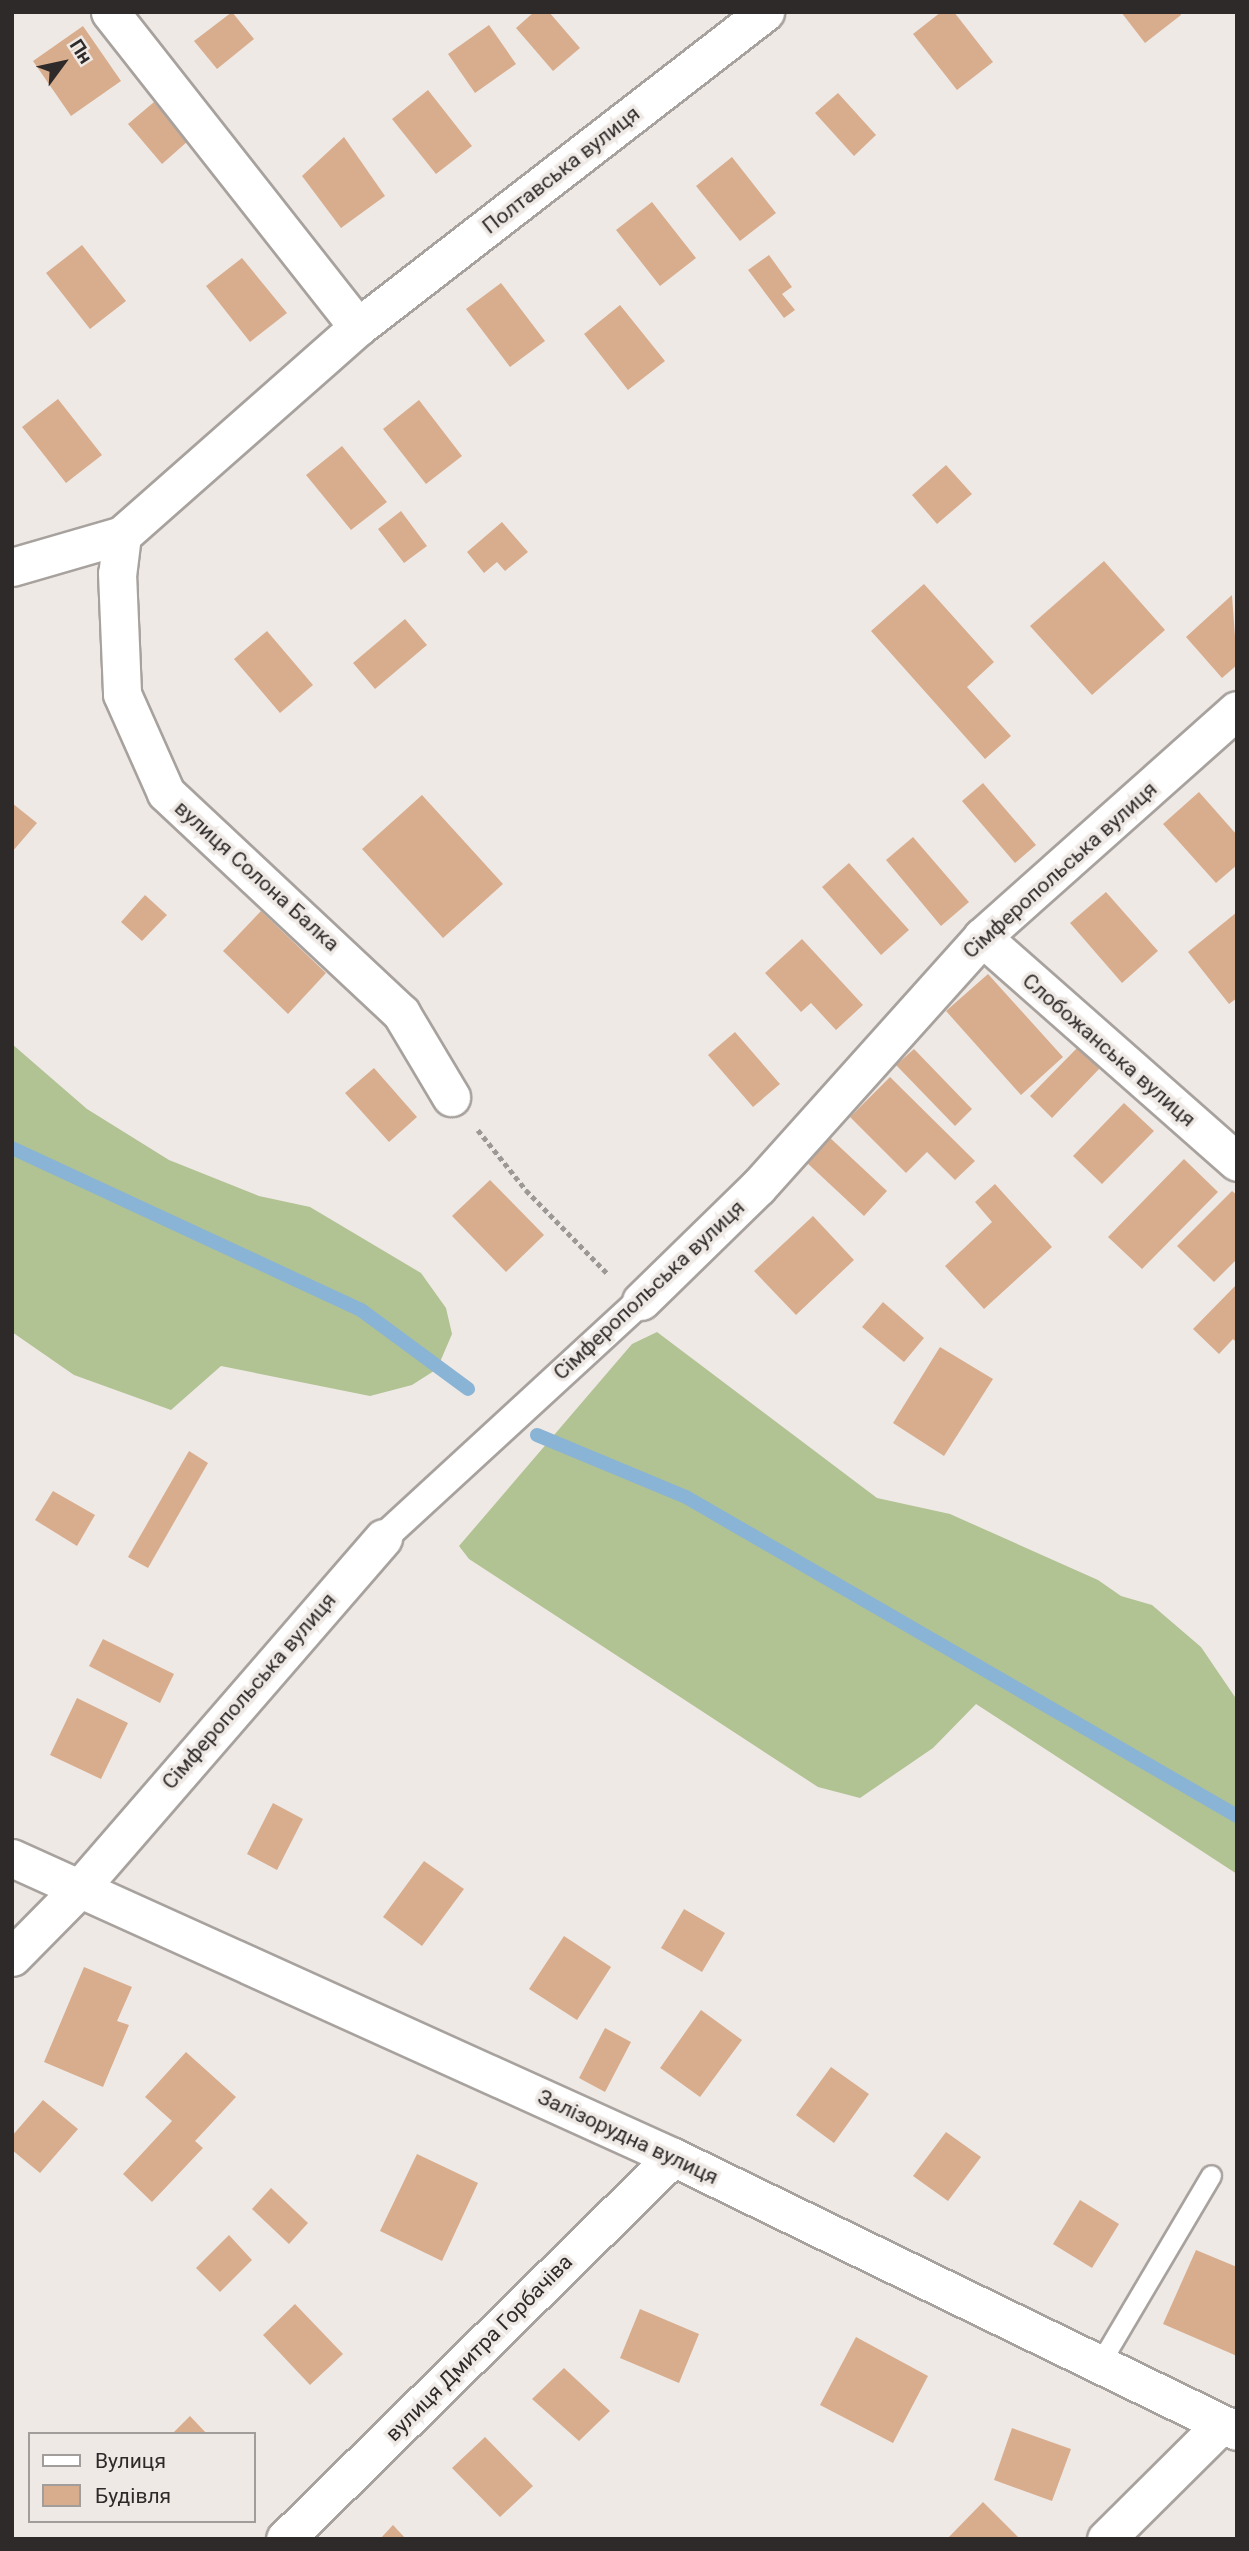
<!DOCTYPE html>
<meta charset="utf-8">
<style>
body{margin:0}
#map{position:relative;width:1249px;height:2551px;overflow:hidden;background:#efe9e5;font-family:Roboto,sans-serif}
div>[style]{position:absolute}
.forest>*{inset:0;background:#b1c293}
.stream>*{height:14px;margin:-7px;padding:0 7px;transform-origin:7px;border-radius:7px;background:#8ab4d5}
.building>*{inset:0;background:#d8ad8e}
.path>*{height:4.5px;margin-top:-2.25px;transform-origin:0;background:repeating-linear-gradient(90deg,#9c9895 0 5px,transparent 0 8.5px)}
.roads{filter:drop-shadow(2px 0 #a8a29e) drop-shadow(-2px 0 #a8a29e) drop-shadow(0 2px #a8a29e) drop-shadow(0 -2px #a8a29e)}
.service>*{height:19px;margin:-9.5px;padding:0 9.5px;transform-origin:9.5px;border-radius:9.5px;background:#fff}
.pedestrian>*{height:28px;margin:-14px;padding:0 14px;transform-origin:14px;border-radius:14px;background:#fff}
.minor>*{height:37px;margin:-18.5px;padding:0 18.5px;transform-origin:18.5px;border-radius:18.5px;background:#fff}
span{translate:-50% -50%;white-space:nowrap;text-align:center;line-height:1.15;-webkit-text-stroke:7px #efe9e5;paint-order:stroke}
.street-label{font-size:21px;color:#2d2a29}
.frame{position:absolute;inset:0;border:14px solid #2d2a29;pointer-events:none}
.legend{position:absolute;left:28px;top:2432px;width:228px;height:91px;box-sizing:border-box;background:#efe9e5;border:2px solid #a19d9a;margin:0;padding:9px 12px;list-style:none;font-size:21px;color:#2d2a29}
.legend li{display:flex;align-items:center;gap:14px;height:35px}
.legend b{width:35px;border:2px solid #a19d9a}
.north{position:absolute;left:28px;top:28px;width:70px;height:70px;-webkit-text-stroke:5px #efe9e5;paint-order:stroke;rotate:57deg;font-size:19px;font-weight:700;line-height:28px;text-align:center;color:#2d2a29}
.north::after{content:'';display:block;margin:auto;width:24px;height:32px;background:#2d2a29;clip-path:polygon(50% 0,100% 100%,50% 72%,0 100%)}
</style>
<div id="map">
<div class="forest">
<i style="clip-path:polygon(12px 1044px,87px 1109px,169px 1160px,259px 1196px,310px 1207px,421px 1273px,446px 1308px,452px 1334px,437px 1369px,412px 1385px,370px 1396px,221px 1366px,171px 1410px,74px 1375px,12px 1332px)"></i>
<i style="clip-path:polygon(657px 1332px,877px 1498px,950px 1514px,1098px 1580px,1121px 1596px,1152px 1605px,1201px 1647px,1237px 1700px,1237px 1874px,976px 1704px,933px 1748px,860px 1798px,818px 1787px,469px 1559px,459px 1546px,632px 1344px)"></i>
</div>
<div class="stream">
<i style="left:12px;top:1148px;width:385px;rotate:24.9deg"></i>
<i style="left:361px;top:1310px;width:133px;rotate:36.4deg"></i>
<i style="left:537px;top:1435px;width:161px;rotate:22.6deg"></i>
<i style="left:686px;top:1497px;width:637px;rotate:30.07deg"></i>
</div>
<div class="building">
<i style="clip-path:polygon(232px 12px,254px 39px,217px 69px,194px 41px)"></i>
<i style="clip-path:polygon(534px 12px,549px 12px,580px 48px,553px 71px,516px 28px)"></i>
<i style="clip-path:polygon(941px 12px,954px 12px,993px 62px,957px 90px,913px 34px)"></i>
<i style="clip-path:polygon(1121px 12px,1180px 12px,1181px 15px,1145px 43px)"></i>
<i style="clip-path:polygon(489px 25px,516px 64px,475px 93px,448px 54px)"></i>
<i style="clip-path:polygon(83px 26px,121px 81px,71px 116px,33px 61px)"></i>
<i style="clip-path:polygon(428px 90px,472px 146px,436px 174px,392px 119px)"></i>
<i style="clip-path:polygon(838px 93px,876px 135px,854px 156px,815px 113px)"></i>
<i style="clip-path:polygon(154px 102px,188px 141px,162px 164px,128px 124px)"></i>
<i style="clip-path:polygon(344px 137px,385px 196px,341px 228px,302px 176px)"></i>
<i style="clip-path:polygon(732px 157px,776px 213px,740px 241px,696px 186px)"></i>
<i style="clip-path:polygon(652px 202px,696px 258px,660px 286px,616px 230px)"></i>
<i style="clip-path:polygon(82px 245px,126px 301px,90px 329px,46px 273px)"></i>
<i style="clip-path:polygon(769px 255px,792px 287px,782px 294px,795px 310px,784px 318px,748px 270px)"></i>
<i style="clip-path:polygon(242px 258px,287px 313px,250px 342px,206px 286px)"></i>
<i style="clip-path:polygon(501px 283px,545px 341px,510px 367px,466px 309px)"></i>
<i style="clip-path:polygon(620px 305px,665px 361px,628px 390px,584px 334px)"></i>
<i style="clip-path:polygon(58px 399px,102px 455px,66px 483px,22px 427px)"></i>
<i style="clip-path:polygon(419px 400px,462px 456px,426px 484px,383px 429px)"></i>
<i style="clip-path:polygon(342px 446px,387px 502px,351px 530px,306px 475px)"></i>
<i style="clip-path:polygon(946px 465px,972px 494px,937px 524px,912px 495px)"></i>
<i style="clip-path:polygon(401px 511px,427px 546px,404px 563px,378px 529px)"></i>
<i style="clip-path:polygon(502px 522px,528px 552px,505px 571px,497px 562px,484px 573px,467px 552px)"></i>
<i style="clip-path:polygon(1104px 561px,1165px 630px,1092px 695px,1030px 626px)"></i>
<i style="clip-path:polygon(924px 584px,994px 662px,967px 687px,1011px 736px,985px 759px,871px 631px)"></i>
<i style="clip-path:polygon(1232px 595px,1237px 665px,1222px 678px,1186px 637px)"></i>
<i style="clip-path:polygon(405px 619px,427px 645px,375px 689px,353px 663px)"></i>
<i style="clip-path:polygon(267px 631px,313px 685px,280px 713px,234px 659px)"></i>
<i style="clip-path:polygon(983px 783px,1036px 845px,1015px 863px,962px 801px)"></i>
<i style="clip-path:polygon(1199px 792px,1237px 835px,1237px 865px,1216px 883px,1163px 824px)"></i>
<i style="clip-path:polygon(422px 795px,503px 884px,443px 938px,362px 849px)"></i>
<i style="clip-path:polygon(12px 803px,37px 823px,12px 852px)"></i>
<i style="clip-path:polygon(913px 837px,969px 902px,941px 926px,886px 860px)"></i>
<i style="clip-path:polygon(849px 863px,909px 930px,881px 955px,822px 887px)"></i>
<i style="clip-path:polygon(1106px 892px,1158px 951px,1122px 983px,1070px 923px)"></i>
<i style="clip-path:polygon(145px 895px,167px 915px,142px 941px,121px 922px)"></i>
<i style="clip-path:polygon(261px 911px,326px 973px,288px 1014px,223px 951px)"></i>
<i style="clip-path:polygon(1237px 912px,1237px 998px,1229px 1004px,1188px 952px)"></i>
<i style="clip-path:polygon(802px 939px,863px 1005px,836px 1030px,811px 1003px,801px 1012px,765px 973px)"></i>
<i style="clip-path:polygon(988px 974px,1063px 1057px,1021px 1095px,946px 1011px)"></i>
<i style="clip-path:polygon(735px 1032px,780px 1084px,753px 1107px,708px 1055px)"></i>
<i style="clip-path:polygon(1079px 1046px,1101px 1067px,1052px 1118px,1030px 1096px)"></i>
<i style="clip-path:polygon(914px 1049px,972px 1109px,955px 1126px,896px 1065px)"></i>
<i style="clip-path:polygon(374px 1068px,417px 1117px,389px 1142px,345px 1093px)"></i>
<i style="clip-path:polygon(890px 1077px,975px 1161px,955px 1180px,927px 1152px,906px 1173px,850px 1117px)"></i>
<i style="clip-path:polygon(1124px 1103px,1154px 1131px,1102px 1184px,1073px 1156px)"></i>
<i style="clip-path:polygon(827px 1135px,887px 1191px,864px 1216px,804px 1160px)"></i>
<i style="clip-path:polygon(1184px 1159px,1218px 1192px,1142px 1269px,1108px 1237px)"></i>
<i style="clip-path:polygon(490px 1180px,544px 1235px,506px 1272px,452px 1216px)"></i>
<i style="clip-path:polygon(995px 1184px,1052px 1247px,984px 1309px,945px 1266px,992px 1222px,975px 1202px)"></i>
<i style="clip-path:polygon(1232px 1191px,1237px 1195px,1237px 1259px,1214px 1282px,1177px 1246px)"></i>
<i style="clip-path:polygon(813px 1216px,854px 1260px,796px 1315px,754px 1271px)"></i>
<i style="clip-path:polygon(1237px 1284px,1237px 1343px,1233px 1339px,1219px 1354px,1193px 1329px)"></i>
<i style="clip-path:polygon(883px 1302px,924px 1338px,904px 1362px,862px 1327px)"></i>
<i style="clip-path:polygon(940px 1347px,993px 1379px,944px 1456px,893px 1423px)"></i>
<i style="clip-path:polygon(189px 1451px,208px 1463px,148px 1568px,128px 1557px)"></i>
<i style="clip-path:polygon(53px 1491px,95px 1515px,77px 1546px,35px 1520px)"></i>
<i style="clip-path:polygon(103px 1639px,174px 1674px,160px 1703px,89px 1666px)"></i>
<i style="clip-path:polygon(77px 1698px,128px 1723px,101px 1779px,50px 1755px)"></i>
<i style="clip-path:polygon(273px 1803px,303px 1819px,277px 1870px,247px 1854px)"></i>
<i style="clip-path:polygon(424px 1861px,464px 1889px,422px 1946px,383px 1917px)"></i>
<i style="clip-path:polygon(684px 1909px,725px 1933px,702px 1972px,661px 1948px)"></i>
<i style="clip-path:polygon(564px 1936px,611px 1967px,577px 2020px,529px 1989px)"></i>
<i style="clip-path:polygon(84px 1967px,132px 1987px,117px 2021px,129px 2025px,103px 2087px,44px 2062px)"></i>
<i style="clip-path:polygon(701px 2010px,742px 2040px,700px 2097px,660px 2068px)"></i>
<i style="clip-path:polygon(605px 2028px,631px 2042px,605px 2092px,579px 2078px)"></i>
<i style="clip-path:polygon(186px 2052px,236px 2097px,195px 2141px,203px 2148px,152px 2202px,123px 2174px,172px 2121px,145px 2097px)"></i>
<i style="clip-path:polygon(831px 2067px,869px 2094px,834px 2143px,796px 2115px)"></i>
<i style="clip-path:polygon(43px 2100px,78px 2129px,40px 2173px,12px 2150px,12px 2136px)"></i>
<i style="clip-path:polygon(946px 2132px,981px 2157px,948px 2201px,913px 2176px)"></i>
<i style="clip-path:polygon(417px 2154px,478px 2183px,442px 2261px,380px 2231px)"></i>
<i style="clip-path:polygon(271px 2188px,308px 2223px,289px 2244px,252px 2209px)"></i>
<i style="clip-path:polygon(1080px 2200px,1119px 2224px,1092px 2268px,1053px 2244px)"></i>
<i style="clip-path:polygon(229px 2235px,252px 2260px,220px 2292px,196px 2268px)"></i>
<i style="clip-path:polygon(1196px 2250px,1237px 2267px,1237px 2356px,1163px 2324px)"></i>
<i style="clip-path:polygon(295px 2304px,343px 2354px,310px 2385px,263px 2335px)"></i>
<i style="clip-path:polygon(640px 2309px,699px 2334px,679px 2383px,620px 2358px)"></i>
<i style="clip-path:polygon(856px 2337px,928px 2376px,893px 2443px,820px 2405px)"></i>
<i style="clip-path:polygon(564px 2368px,610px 2411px,579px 2441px,532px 2399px)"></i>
<i style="clip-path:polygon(190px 2416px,207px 2434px,172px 2434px)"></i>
<i style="clip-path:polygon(1012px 2428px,1071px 2449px,1052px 2501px,994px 2480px)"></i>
<i style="clip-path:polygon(485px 2437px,533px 2486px,500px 2517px,452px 2468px)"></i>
<i style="clip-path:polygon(983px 2502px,1020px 2539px,947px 2539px)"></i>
<i style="clip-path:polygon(393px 2525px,406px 2539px,380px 2539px)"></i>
</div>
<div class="path">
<i style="left:478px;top:1130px;width:77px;rotate:51.3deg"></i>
<i style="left:526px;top:1190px;width:117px;rotate:45.7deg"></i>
</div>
<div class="roads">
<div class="service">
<i style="left:1100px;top:2363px;width:218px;rotate:-59.4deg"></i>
</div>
<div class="pedestrian">
<i style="left:383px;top:1538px;width:350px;rotate:-42.6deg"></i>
</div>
<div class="minor">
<i style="left:110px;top:12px;width:401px;rotate:51.8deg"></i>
<i style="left:122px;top:535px;width:315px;rotate:-41.4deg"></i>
<i style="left:358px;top:327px;width:515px;rotate:-37.74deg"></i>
<i style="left:12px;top:567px;width:115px;rotate:-16.2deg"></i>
<i style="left:122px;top:535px;width:38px;rotate:97deg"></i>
<i style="left:117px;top:573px;width:121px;rotate:87.6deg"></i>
<i style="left:122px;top:694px;width:108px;rotate:66deg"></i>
<i style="left:166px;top:793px;width:322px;rotate:43.1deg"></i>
<i style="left:401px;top:1013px;width:98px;rotate:59.2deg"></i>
<i style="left:982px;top:937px;width:340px;rotate:41.4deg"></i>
<i style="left:641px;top:1301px;width:163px;rotate:-44.3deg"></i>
<i style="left:758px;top:1187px;width:336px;rotate:-48.1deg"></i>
<i style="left:982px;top:937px;width:341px;rotate:-41.7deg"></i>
<i style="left:12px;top:1858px;width:725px;rotate:24.34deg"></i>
<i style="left:673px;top:2157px;width:627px;rotate:25.91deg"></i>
<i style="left:12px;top:1957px;width:97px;rotate:-45.4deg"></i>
<i style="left:80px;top:1888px;width:463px;rotate:-49.1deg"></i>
<i style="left:285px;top:2539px;width:544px;rotate:-44.55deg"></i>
<i style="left:1106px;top:2539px;width:163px;rotate:-44.8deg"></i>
</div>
</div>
<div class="street-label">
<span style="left:561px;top:170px;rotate:-38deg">Полтавська вулиця</span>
<span style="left:1060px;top:870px;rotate:-42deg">Сімферопольська вулиця</span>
<span style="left:257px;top:876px;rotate:42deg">вулиця Солона Балка</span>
<span style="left:1109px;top:1050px;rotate:41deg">Слобожанська вулиця</span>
<span style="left:649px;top:1290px;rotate:-43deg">Сімферопольська вулиця</span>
<span style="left:249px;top:1691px;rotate:-49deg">Сімферопольська вулиця</span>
<span style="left:628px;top:2137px;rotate:25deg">Залізорудна вулиця</span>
<span style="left:479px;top:2348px;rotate:-45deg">вулиця Дмитра Горбачіва</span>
</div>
<div class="frame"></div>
<ul class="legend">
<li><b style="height:9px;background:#fff"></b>Вулиця</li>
<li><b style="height:19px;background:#d8ad8e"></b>Будівля</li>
</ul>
<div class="north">Пн</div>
</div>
